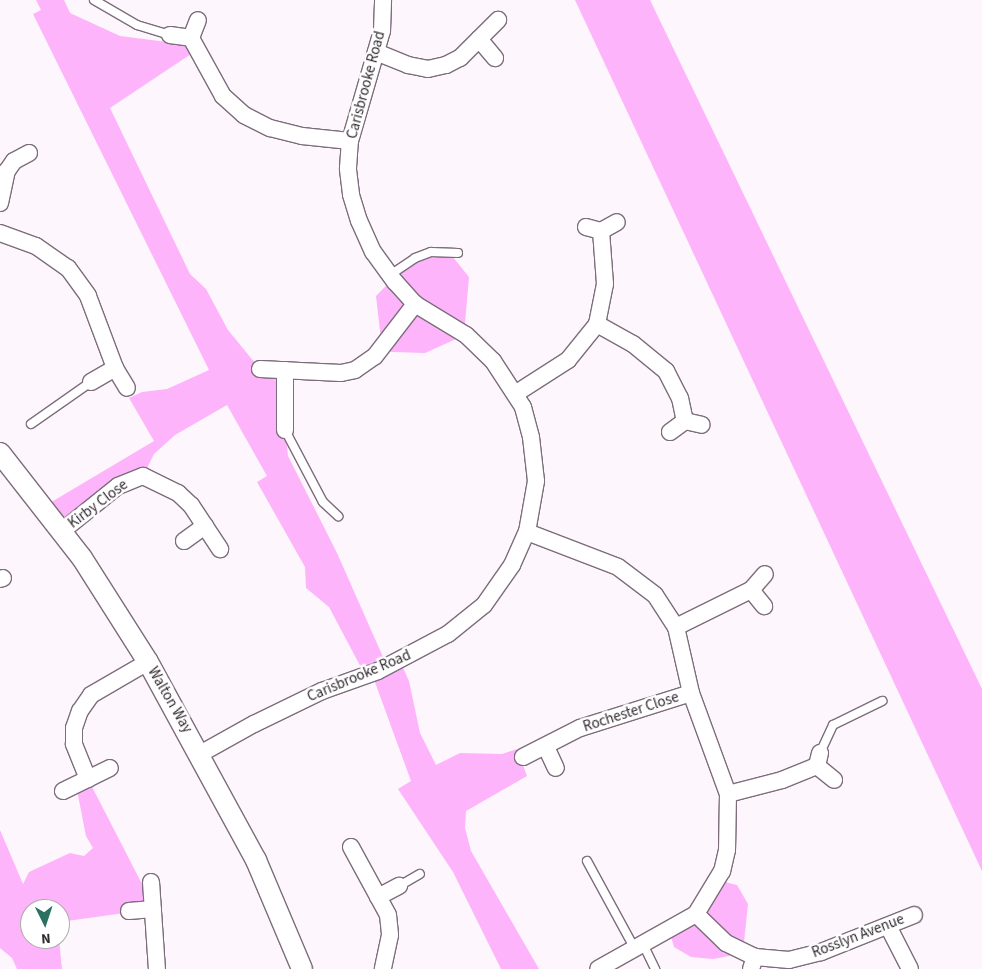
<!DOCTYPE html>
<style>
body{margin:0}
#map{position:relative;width:982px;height:969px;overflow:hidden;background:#fdf6fd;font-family:"Source Sans 3",sans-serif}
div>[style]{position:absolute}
.green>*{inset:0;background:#fdb4fb}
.roads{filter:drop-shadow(1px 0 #7d6d7c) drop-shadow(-1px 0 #7d6d7c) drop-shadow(0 1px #7d6d7c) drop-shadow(0 -1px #7d6d7c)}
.service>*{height:8px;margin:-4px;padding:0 4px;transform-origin:4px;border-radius:4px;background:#fff}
.minor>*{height:16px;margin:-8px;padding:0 8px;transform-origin:8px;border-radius:8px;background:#fff}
.tertiary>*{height:20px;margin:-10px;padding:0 10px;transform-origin:10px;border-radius:10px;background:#fff}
span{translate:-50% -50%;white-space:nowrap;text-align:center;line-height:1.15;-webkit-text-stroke:5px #fff;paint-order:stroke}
.street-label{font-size:15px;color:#312a30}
.north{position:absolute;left:20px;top:899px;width:50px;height:50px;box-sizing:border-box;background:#fff;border:1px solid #adaaac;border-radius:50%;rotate:176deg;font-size:14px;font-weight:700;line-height:20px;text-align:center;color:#312a30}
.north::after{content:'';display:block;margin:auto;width:18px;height:22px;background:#2c7062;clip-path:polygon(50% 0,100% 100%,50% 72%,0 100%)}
</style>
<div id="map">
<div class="green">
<i style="clip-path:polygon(36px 0,64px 0,70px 13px,120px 36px,167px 42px,170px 35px,197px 50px,110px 108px,190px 274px,206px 289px,228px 330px,260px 369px,285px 370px,284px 418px,288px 456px,337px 553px,387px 666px,400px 661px,409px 681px,420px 733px,436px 765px,460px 753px,502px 754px,517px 749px,527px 776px,466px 811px,465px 828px,471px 851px,539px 969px,501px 969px,453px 872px,398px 789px,411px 781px,372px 674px,365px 675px,329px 607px,306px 588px,305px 567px,257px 482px,267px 476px,227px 405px,175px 435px,154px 454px,143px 476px,62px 531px,43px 507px,154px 441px,129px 398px,142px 392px,167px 389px,209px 370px,33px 14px,41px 10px)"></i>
<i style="clip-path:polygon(575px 0,650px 0,982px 689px,982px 871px)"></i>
<i style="clip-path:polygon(448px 251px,469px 277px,465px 323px,456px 339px,425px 353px,392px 352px,382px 348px,376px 296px,408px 263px)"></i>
<i style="clip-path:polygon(88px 779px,141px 882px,151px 882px,153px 909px,60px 922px,60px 909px,30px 909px,30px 939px,59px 939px,62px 969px,17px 969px,12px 958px,0 948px,0 830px,23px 884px,29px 872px,70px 853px,84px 856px,93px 848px,86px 836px,76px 785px)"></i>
<i style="clip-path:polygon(717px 880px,737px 885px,748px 904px,744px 942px,729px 956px,713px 959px,691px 957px,674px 947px,670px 933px)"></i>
</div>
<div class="roads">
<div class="service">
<i style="left:94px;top:0;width:50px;rotate:30.2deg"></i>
<i style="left:137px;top:25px;width:34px;rotate:17deg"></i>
<i style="left:390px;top:275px;width:30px;rotate:-34deg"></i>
<i style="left:415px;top:258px;width:17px;rotate:-21deg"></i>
<i style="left:431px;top:252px;width:27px;rotate:2deg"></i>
<i style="left:31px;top:424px;width:73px;rotate:-35deg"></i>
<i style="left:285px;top:430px;width:81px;rotate:62.2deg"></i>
<i style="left:323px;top:502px;width:21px;rotate:43deg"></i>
<i style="left:820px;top:753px;width:31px;rotate:-65deg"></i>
<i style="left:833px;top:725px;width:55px;rotate:-26.1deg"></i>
<i style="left:587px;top:861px;width:100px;rotate:61.4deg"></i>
<i style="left:399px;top:886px;width:24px;rotate:-30deg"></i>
<i style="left:643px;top:944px;width:28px;rotate:64deg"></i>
</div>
<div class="minor">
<i style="left:170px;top:35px;width:21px;rotate:8deg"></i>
<i style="left:191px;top:38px;width:19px;rotate:-69deg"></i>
<i style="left:191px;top:38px;width:66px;rotate:61.1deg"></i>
<i style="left:223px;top:96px;width:28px;rotate:42deg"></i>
<i style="left:244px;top:115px;width:29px;rotate:27deg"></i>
<i style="left:270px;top:128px;width:33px;rotate:14deg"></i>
<i style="left:302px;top:136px;width:48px;rotate:5.9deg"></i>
<i style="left:479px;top:39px;width:25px;rotate:50deg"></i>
<i style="left:376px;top:52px;width:35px;rotate:22deg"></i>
<i style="left:408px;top:65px;width:20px;rotate:11deg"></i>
<i style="left:428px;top:69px;width:18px;rotate:-13deg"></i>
<i style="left:446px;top:65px;width:16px;rotate:-27deg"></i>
<i style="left:460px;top:58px;width:54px;rotate:-45deg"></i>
<i style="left:0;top:203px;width:33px;rotate:-78deg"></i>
<i style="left:7px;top:171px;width:12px;rotate:-55deg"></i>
<i style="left:14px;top:161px;width:17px;rotate:-28deg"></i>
<i style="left:586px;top:227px;width:16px;rotate:15deg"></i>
<i style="left:601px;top:231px;width:18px;rotate:-29deg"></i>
<i style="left:0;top:233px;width:38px;rotate:20deg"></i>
<i style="left:36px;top:246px;width:39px;rotate:35deg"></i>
<i style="left:68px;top:268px;width:34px;rotate:54deg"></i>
<i style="left:88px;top:296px;width:77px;rotate:69.4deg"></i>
<i style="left:115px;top:368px;width:23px;rotate:59deg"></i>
<i style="left:597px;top:324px;width:41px;rotate:29.1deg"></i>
<i style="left:633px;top:344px;width:43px;rotate:39.3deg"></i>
<i style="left:666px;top:371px;width:30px;rotate:63deg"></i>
<i style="left:680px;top:398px;width:24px;rotate:78deg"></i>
<i style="left:260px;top:369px;width:81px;rotate:2.8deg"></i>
<i style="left:341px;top:373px;width:14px;rotate:-12deg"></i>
<i style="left:355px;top:370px;width:24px;rotate:-35deg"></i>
<i style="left:375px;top:356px;width:66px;rotate:-52.4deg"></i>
<i style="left:285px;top:370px;width:60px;rotate:90deg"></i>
<i style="left:91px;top:382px;width:28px;rotate:-30deg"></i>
<i style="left:515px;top:394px;width:63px;rotate:-32.7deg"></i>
<i style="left:568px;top:360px;width:46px;rotate:-51.1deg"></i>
<i style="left:597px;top:324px;width:41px;rotate:-78.7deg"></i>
<i style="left:605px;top:284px;width:53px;rotate:-94.3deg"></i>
<i style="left:670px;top:432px;width:19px;rotate:-36deg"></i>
<i style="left:685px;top:421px;width:17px;rotate:13deg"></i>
<i style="left:62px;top:531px;width:72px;rotate:-38.8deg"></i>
<i style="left:118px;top:486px;width:27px;rotate:-22deg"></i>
<i style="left:143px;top:476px;width:39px;rotate:26deg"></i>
<i style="left:178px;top:493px;width:18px;rotate:43deg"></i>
<i style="left:191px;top:505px;width:53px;rotate:56.6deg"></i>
<i style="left:527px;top:532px;width:97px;rotate:21deg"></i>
<i style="left:618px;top:567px;width:46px;rotate:37.1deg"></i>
<i style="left:655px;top:595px;width:38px;rotate:57deg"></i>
<i style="left:676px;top:627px;width:68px;rotate:77.2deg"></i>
<i style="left:691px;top:693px;width:108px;rotate:69.9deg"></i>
<i style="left:728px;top:794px;width:56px;rotate:91deg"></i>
<i style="left:727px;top:850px;width:22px;rotate:103deg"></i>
<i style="left:722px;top:871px;width:50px;rotate:121.2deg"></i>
<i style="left:696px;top:914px;width:112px;rotate:150.7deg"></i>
<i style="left:184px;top:541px;width:26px;rotate:-36deg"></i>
<i style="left:0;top:579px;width:3px;rotate:-18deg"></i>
<i style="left:751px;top:590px;width:21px;rotate:51deg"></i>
<i style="left:676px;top:627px;width:84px;rotate:-26.3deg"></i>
<i style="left:751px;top:590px;width:21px;rotate:-49deg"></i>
<i style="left:546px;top:747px;width:23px;rotate:65deg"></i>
<i style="left:820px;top:753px;width:13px;rotate:103deg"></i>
<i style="left:817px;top:766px;width:22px;rotate:39deg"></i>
<i style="left:200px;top:754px;width:62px;rotate:-29.1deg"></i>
<i style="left:254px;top:724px;width:76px;rotate:-25.9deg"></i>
<i style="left:322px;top:691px;width:59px;rotate:-19.7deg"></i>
<i style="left:378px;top:671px;width:79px;rotate:-27.9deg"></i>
<i style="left:448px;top:634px;width:46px;rotate:-38.9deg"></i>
<i style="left:484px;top:605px;width:49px;rotate:-55deg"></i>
<i style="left:512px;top:565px;width:36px;rotate:-66deg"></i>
<i style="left:527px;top:532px;width:52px;rotate:-80deg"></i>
<i style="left:536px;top:481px;width:44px;rotate:-96.5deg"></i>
<i style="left:531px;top:437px;width:31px;rotate:-105deg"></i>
<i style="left:523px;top:407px;width:55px;rotate:-123.1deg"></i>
<i style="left:493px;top:361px;width:37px;rotate:-136deg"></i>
<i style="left:466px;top:335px;width:60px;rotate:-148.7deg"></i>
<i style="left:415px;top:304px;width:30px;rotate:-132deg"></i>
<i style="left:395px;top:282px;width:37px;rotate:-126deg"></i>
<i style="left:373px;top:252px;width:34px;rotate:-114deg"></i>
<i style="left:359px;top:221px;width:28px;rotate:-107deg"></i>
<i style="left:351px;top:194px;width:26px;rotate:-97deg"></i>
<i style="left:348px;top:168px;width:27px;rotate:-86deg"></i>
<i style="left:350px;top:141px;width:115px;rotate:-73.8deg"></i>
<i style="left:382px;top:31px;width:31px;rotate:-88deg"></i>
<i style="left:523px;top:757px;width:64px;rotate:-27deg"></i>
<i style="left:580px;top:728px;width:116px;rotate:-17.5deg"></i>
<i style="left:88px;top:779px;width:38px;rotate:-112deg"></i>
<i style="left:74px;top:744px;width:16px;rotate:-90deg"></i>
<i style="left:74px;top:728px;width:18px;rotate:-71deg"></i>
<i style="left:80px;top:711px;width:19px;rotate:-55deg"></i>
<i style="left:91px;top:695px;width:66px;rotate:-30.1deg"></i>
<i style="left:63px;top:791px;width:52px;rotate:-26.1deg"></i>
<i style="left:728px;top:794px;width:56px;rotate:-14.5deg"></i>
<i style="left:782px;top:780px;width:38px;rotate:-22deg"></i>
<i style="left:351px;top:847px;width:77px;rotate:61.4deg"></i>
<i style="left:388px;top:915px;width:20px;rotate:84deg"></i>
<i style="left:390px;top:935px;width:35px;rotate:102deg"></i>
<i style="left:151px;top:882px;width:87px;rotate:86.1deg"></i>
<i style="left:378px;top:897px;width:24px;rotate:-28deg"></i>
<i style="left:129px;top:911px;width:24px;rotate:-5deg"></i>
<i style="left:696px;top:914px;width:42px;rotate:44deg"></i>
<i style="left:726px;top:943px;width:32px;rotate:26deg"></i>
<i style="left:888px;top:926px;width:48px;rotate:62.9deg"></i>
<i style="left:751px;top:969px;width:13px;rotate:-72deg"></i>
<i style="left:755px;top:957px;width:34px;rotate:5deg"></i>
<i style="left:789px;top:960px;width:33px;rotate:-14deg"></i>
<i style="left:821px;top:952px;width:100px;rotate:-21.7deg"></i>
</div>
<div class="tertiary">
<i style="left:0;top:453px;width:133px;rotate:52deg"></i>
<i style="left:82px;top:558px;width:123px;rotate:57.6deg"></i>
<i style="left:148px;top:662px;width:226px;rotate:61.4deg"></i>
<i style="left:256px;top:860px;width:118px;rotate:67.1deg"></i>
</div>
</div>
<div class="street-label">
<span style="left:366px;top:85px;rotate:-75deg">Carisbrooke Road</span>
<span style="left:98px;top:504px;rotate:-37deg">Kirby Close</span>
<span style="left:359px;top:676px;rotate:-23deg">Carisbrooke Road</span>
<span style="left:170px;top:700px;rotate:60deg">Walton Way</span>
<span style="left:631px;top:712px;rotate:-18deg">Rochester Close</span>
<span style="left:858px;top:936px;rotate:-21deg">Rosslyn Avenue</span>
</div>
<div class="north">N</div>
</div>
